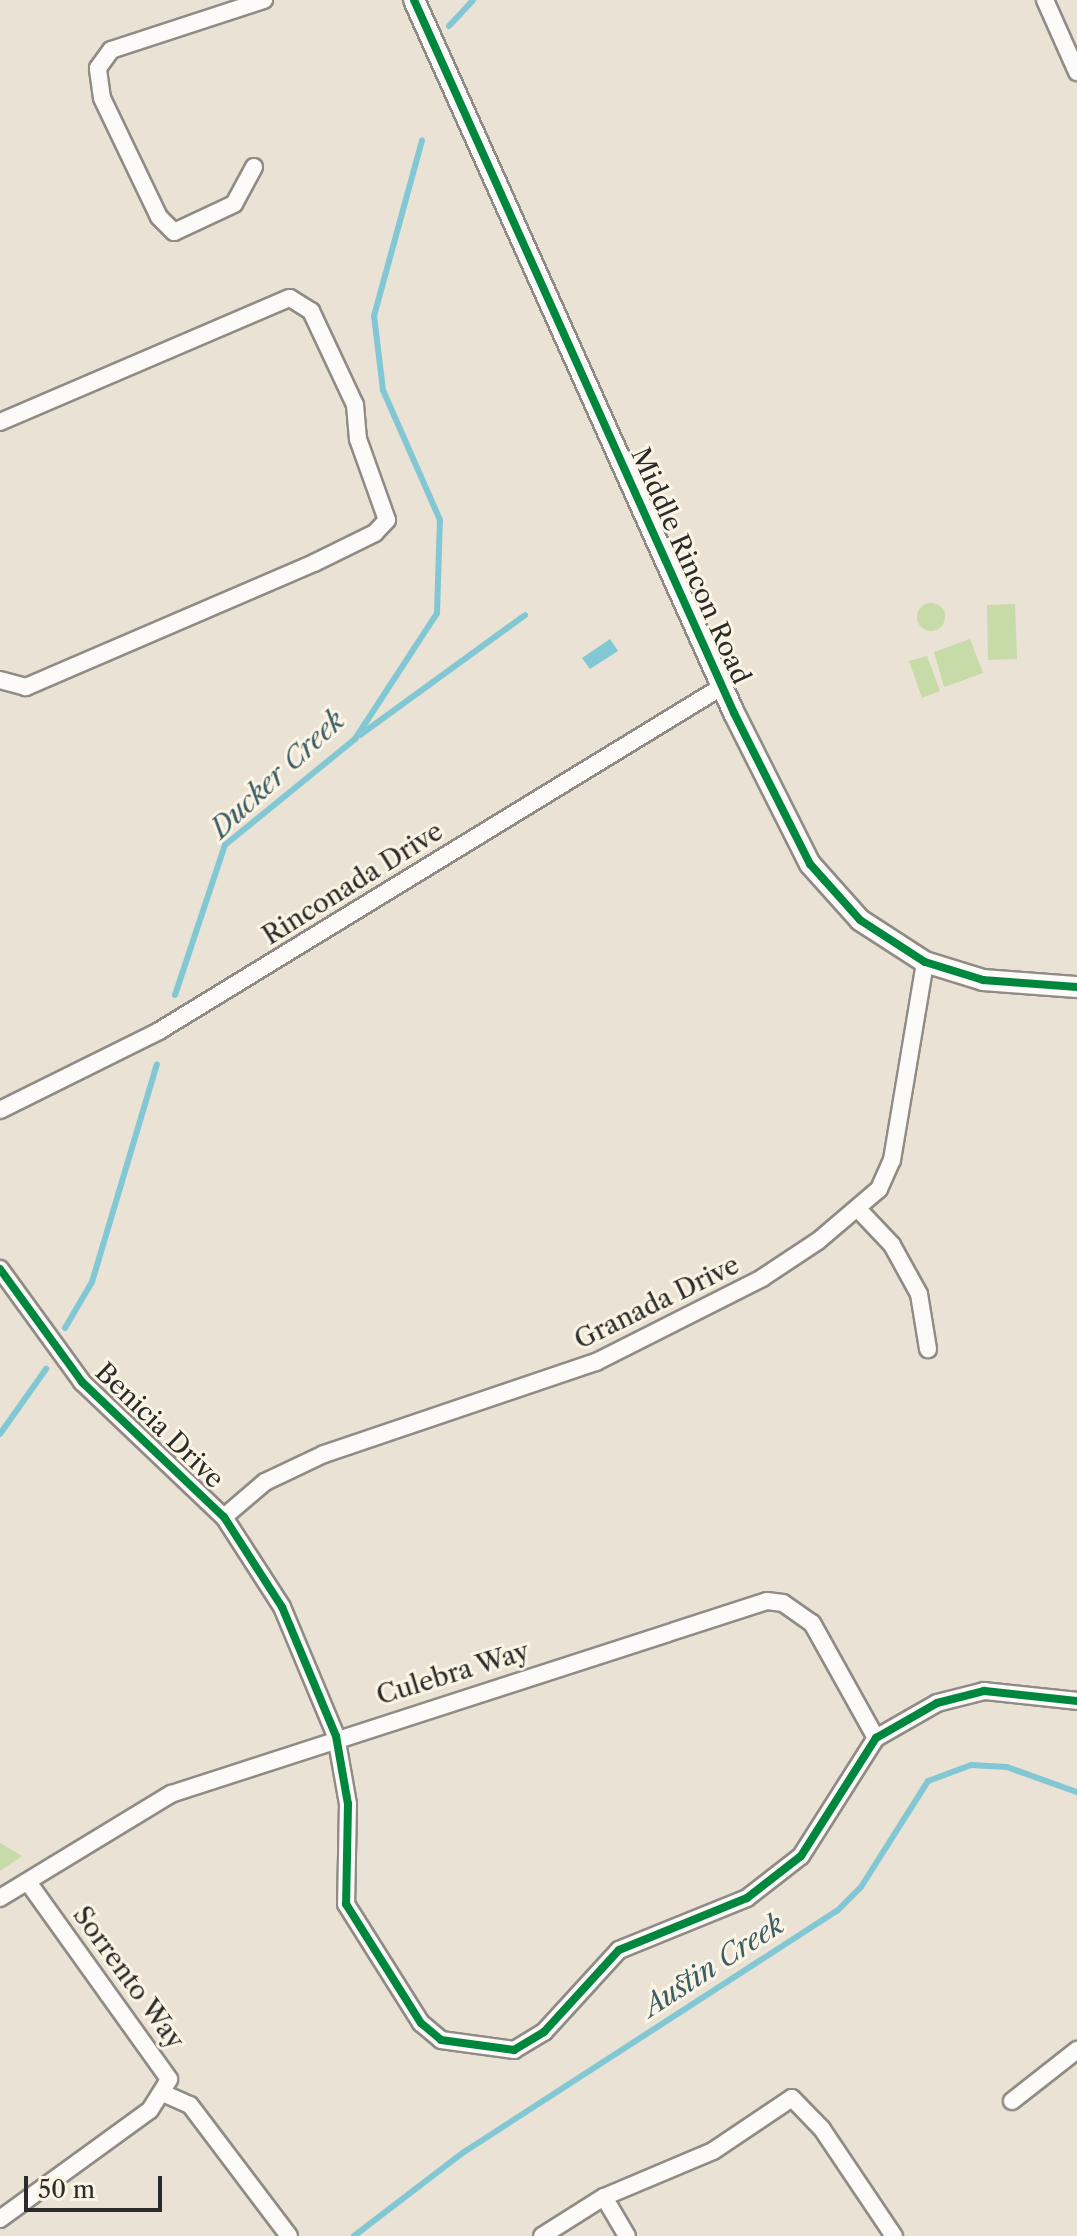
<!DOCTYPE html>
<style>
body{margin:0}
#map{position:relative;width:1077px;height:2236px;overflow:hidden;background:#eae2d4;font-family:"Libre Caslon Text",serif}
div>[style]{position:absolute}
.green>*{inset:0;background:#c6dba8}
.round{border-radius:50%}
.water>*{inset:0;background:#82c7d4}
.stream>*{height:6px;margin:-3px;padding:0 3px;transform-origin:3px;border-radius:3px;background:#82c7d4}
.roads{filter:drop-shadow(2px 0 #908c85) drop-shadow(-2px 0 #908c85) drop-shadow(0 2px #908c85) drop-shadow(0 -2px #908c85)}
.minor>*{height:16px;margin:-8px;padding:0 8px;transform-origin:8px;border-radius:8px;background:#fcfbf9}
.tertiary>*{height:20px;margin:-10px;padding:0 10px;transform-origin:10px;border-radius:10px;background:#fcfbf9}
.cycleway>*{height:8px;margin:-4px;padding:0 4px;transform-origin:4px;border-radius:4px;background:#00873e}
span{translate:-50% -50%;white-space:nowrap;text-align:center;line-height:1.15;-webkit-text-stroke:6px #fcf5e5;paint-order:stroke}
.street-label{font-size:26px;color:#2b2b2b}
.water-label{font-size:28px;color:#3a5e66;font-style:italic}
.scale{position:absolute;left:24px;top:2176px;width:138px;height:36px;box-sizing:border-box;border:4px solid #2b2b2b;border-top:0;padding-left:10px;font-size:24px;line-height:28px;white-space:nowrap;color:#2b2b2b;-webkit-text-stroke:6px #fcf5e5;paint-order:stroke}
</style>
<div id="map">
<div class="green">
<i class="round" style="left:917px;top:603px;width:28px;height:28px"></i>
<i style="clip-path:polygon(1015px 604px,1017px 659px,988px 660px,987px 605px)"></i>
<i style="clip-path:polygon(970px 639px,983px 673px,944px 687px,934px 652px)"></i>
<i style="clip-path:polygon(927px 656px,940px 691px,922px 698px,909px 661px)"></i>
<i style="clip-path:polygon(0 1843px,22px 1856px,0 1871px)"></i>
</div>
<div class="water">
<i style="clip-path:polygon(610px 639px,618px 651px,590px 669px,582px 658px)"></i>
</div>
<div class="stream">
<i style="left:449px;top:26px;width:35px;rotate:-47deg"></i>
<i style="left:360px;top:735px;width:204px;rotate:-36deg"></i>
<i style="left:175px;top:995px;width:158px;rotate:-71.6deg"></i>
<i style="left:225px;top:845px;width:168px;rotate:-39.2deg"></i>
<i style="left:355px;top:739px;width:150px;rotate:-56.9deg"></i>
<i style="left:437px;top:613px;width:93px;rotate:-88.2deg"></i>
<i style="left:440px;top:520px;width:142px;rotate:-113.7deg"></i>
<i style="left:383px;top:390px;width:75px;rotate:-96.9deg"></i>
<i style="left:374px;top:316px;width:182px;rotate:-74.7deg"></i>
<i style="left:65px;top:1328px;width:53px;rotate:-59.6deg"></i>
<i style="left:92px;top:1282px;width:227px;rotate:-73.4deg"></i>
<i style="left:0;top:1434px;width:80px;rotate:-54.7deg"></i>
<i style="left:354px;top:2236px;width:138px;rotate:-37.4deg"></i>
<i style="left:464px;top:2152px;width:444px;rotate:-32.9deg"></i>
<i style="left:837px;top:1911px;width:34px;rotate:-45deg"></i>
<i style="left:861px;top:1887px;width:125px;rotate:-57.7deg"></i>
<i style="left:928px;top:1781px;width:46px;rotate:-20.4deg"></i>
<i style="left:971px;top:1765px;width:36px;rotate:3deg"></i>
<i style="left:1007px;top:1767px;width:74px;rotate:19.7deg"></i>
</div>
<div class="roads">
<div class="minor">
<i style="left:1045px;top:0;width:79px;rotate:66deg"></i>
<i style="left:254px;top:167px;width:42px;rotate:118.4deg"></i>
<i style="left:234px;top:204px;width:66px;rotate:155deg"></i>
<i style="left:174px;top:232px;width:21px;rotate:-135deg"></i>
<i style="left:159px;top:217px;width:132px;rotate:-115.6deg"></i>
<i style="left:102px;top:98px;width:30px;rotate:-98deg"></i>
<i style="left:98px;top:68px;width:22px;rotate:-54deg"></i>
<i style="left:111px;top:50px;width:161px;rotate:-18.1deg"></i>
<i style="left:0;top:422px;width:315px;rotate:-23.2deg"></i>
<i style="left:290px;top:298px;width:25px;rotate:32deg"></i>
<i style="left:311px;top:311px;width:104px;rotate:64.9deg"></i>
<i style="left:355px;top:405px;width:34px;rotate:85deg"></i>
<i style="left:358px;top:439px;width:86px;rotate:70.3deg"></i>
<i style="left:387px;top:520px;width:18px;rotate:133deg"></i>
<i style="left:375px;top:533px;width:68px;rotate:153.8deg"></i>
<i style="left:314px;top:563px;width:314px;rotate:156.7deg"></i>
<i style="left:26px;top:687px;width:27px;rotate:-165deg"></i>
<i style="left:0;top:1110px;width:178px;rotate:-26.4deg"></i>
<i style="left:159px;top:1031px;width:661px;rotate:-31.45deg"></i>
<i style="left:858px;top:1209px;width:50px;rotate:46.6deg"></i>
<i style="left:892px;top:1245px;width:56px;rotate:61.1deg"></i>
<i style="left:919px;top:1294px;width:56px;rotate:80.7deg"></i>
<i style="left:0;top:1269px;width:140px;rotate:54deg"></i>
<i style="left:82px;top:1382px;width:196px;rotate:43.6deg"></i>
<i style="left:224px;top:1517px;width:107px;rotate:57.2deg"></i>
<i style="left:282px;top:1607px;width:140px;rotate:67.3deg"></i>
<i style="left:336px;top:1736px;width:69px;rotate:80deg"></i>
<i style="left:348px;top:1804px;width:100px;rotate:91.1deg"></i>
<i style="left:346px;top:1904px;width:141px;rotate:57.8deg"></i>
<i style="left:421px;top:2023px;width:26px;rotate:40deg"></i>
<i style="left:441px;top:2040px;width:74px;rotate:7.8deg"></i>
<i style="left:514px;top:2050px;width:35px;rotate:-31deg"></i>
<i style="left:544px;top:2032px;width:111px;rotate:-47.6deg"></i>
<i style="left:619px;top:1950px;width:138px;rotate:-22.1deg"></i>
<i style="left:747px;top:1898px;width:68px;rotate:-37.9deg"></i>
<i style="left:801px;top:1856px;width:140px;rotate:-57.6deg"></i>
<i style="left:876px;top:1738px;width:70px;rotate:-29.8deg"></i>
<i style="left:937px;top:1703px;width:49px;rotate:-14.3deg"></i>
<i style="left:984px;top:1691px;width:94px;rotate:6.1deg"></i>
<i style="left:224px;top:1517px;width:54px;rotate:-40.5deg"></i>
<i style="left:265px;top:1482px;width:65px;rotate:-25.4deg"></i>
<i style="left:324px;top:1454px;width:287px;rotate:-18.7deg"></i>
<i style="left:596px;top:1362px;width:186px;rotate:-26.8deg"></i>
<i style="left:762px;top:1278px;width:67px;rotate:-33.5deg"></i>
<i style="left:818px;top:1241px;width:80px;rotate:-40.4deg"></i>
<i style="left:879px;top:1189px;width:32px;rotate:-66deg"></i>
<i style="left:892px;top:1160px;width:201px;rotate:-80.5deg"></i>
<i style="left:0;top:1898px;width:200px;rotate:-31.3deg"></i>
<i style="left:171px;top:1794px;width:626px;rotate:-17.94deg"></i>
<i style="left:767px;top:1601px;width:16px;rotate:7deg"></i>
<i style="left:783px;top:1603px;width:35px;rotate:35deg"></i>
<i style="left:812px;top:1623px;width:132px;rotate:60.9deg"></i>
<i style="left:165px;top:2094px;width:27px;rotate:24deg"></i>
<i style="left:190px;top:2105px;width:164px;rotate:52.9deg"></i>
<i style="left:1012px;top:2101px;width:83px;rotate:-38.1deg"></i>
<i style="left:604px;top:2197px;width:45px;rotate:59.5deg"></i>
<i style="left:0;top:2219px;width:185px;rotate:-36deg"></i>
<i style="left:150px;top:2110px;width:36px;rotate:-58deg"></i>
<i style="left:169px;top:2079px;width:242px;rotate:-125.6deg"></i>
<i style="left:542px;top:2236px;width:73px;rotate:-32.2deg"></i>
<i style="left:604px;top:2197px;width:118px;rotate:-22.9deg"></i>
<i style="left:713px;top:2151px;width:95px;rotate:-33.9deg"></i>
<i style="left:792px;top:2098px;width:43px;rotate:45.9deg"></i>
<i style="left:822px;top:2129px;width:129px;rotate:56.1deg"></i>
</div>
<div class="tertiary">
<i style="left:414px;top:0;width:782px;rotate:65.83deg"></i>
<i style="left:734px;top:713px;width:169px;rotate:63.3deg"></i>
<i style="left:810px;top:864px;width:75px;rotate:48.2deg"></i>
<i style="left:860px;top:920px;width:77px;rotate:32.9deg"></i>
<i style="left:925px;top:962px;width:61px;rotate:17.2deg"></i>
<i style="left:983px;top:980px;width:94px;rotate:4.3deg"></i>
</div>
</div>
<div class="cycleway">
<i style="left:414px;top:0;width:782px;rotate:65.83deg"></i>
<i style="left:734px;top:713px;width:169px;rotate:63.3deg"></i>
<i style="left:810px;top:864px;width:75px;rotate:48.2deg"></i>
<i style="left:860px;top:920px;width:77px;rotate:32.9deg"></i>
<i style="left:925px;top:962px;width:61px;rotate:17.2deg"></i>
<i style="left:983px;top:980px;width:94px;rotate:4.3deg"></i>
<i style="left:0;top:1269px;width:140px;rotate:54deg"></i>
<i style="left:82px;top:1382px;width:196px;rotate:43.6deg"></i>
<i style="left:224px;top:1517px;width:107px;rotate:57.2deg"></i>
<i style="left:282px;top:1607px;width:140px;rotate:67.3deg"></i>
<i style="left:336px;top:1736px;width:69px;rotate:80deg"></i>
<i style="left:348px;top:1804px;width:100px;rotate:91.1deg"></i>
<i style="left:346px;top:1904px;width:141px;rotate:57.8deg"></i>
<i style="left:421px;top:2023px;width:26px;rotate:40deg"></i>
<i style="left:441px;top:2040px;width:74px;rotate:7.8deg"></i>
<i style="left:514px;top:2050px;width:35px;rotate:-31deg"></i>
<i style="left:544px;top:2032px;width:111px;rotate:-47.6deg"></i>
<i style="left:619px;top:1950px;width:138px;rotate:-22.1deg"></i>
<i style="left:747px;top:1898px;width:68px;rotate:-37.9deg"></i>
<i style="left:801px;top:1856px;width:140px;rotate:-57.6deg"></i>
<i style="left:876px;top:1738px;width:70px;rotate:-29.8deg"></i>
<i style="left:937px;top:1703px;width:49px;rotate:-14.3deg"></i>
<i style="left:984px;top:1691px;width:94px;rotate:6.1deg"></i>
</div>
<div class="street-label">
<span style="left:690px;top:566px;rotate:66deg">Middle Rincon Road</span>
<span style="left:353px;top:884px;rotate:-32deg">Rinconada Drive</span>
<span style="left:657px;top:1303px;rotate:-26deg">Granada Drive</span>
<span style="left:159px;top:1426px;rotate:44deg">Benicia Drive</span>
<span style="left:453px;top:1674px;rotate:-17deg">Culebra Way</span>
<span style="left:128px;top:1978px;rotate:54deg">Sorrento Way</span>
</div>
<div class="water-label">
<span style="left:277px;top:774px;rotate:-43deg">Ducker Creek</span>
<span style="left:713px;top:1965px;rotate:-33deg">Austin Creek</span>
</div>
<div class="scale">50 m</div>
</div>
